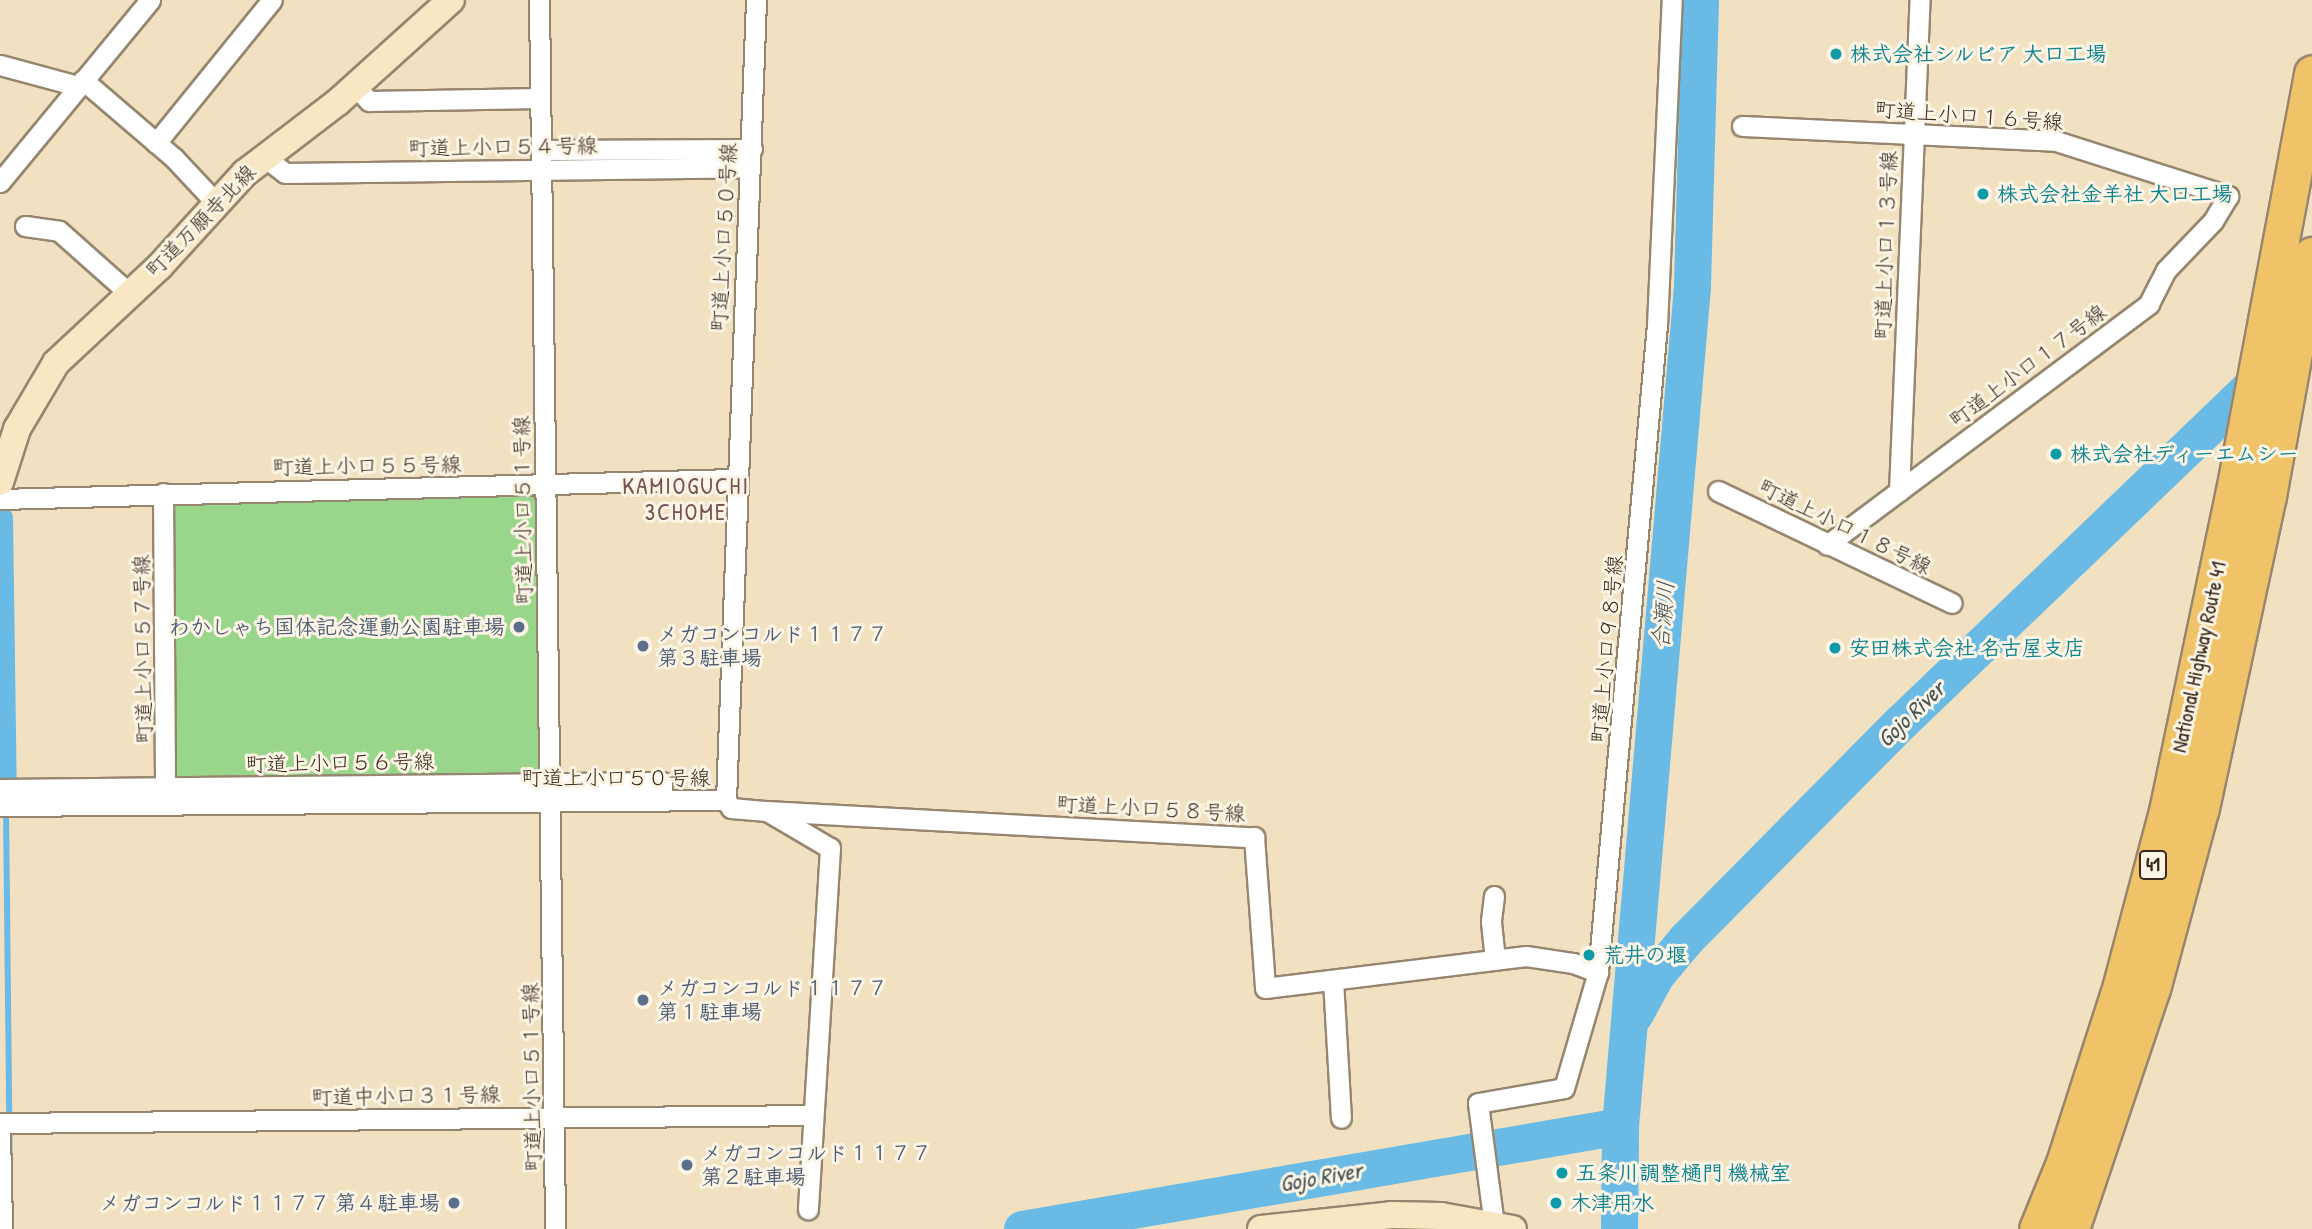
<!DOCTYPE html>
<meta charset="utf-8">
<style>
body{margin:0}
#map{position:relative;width:2312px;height:1229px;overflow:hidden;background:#f1e1c1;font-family:"Patrick Hand","Klee One",sans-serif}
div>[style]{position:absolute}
.green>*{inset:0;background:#99d68b}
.stream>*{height:6px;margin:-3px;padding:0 3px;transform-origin:3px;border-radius:3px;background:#69bae4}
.canal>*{height:21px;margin:-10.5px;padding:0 10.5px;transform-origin:10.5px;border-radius:10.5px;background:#69bae4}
.river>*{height:37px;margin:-18.5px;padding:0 18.5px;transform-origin:18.5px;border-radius:18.5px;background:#69bae4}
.roads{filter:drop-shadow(2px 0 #968670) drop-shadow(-2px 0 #968670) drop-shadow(0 2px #968670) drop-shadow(0 -2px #968670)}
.street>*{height:19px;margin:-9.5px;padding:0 9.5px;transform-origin:9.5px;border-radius:9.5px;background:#fff}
.secondary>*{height:26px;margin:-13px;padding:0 13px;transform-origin:13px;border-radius:13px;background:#f9e7c3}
.highway>*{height:35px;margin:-17.5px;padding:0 17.5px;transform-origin:17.5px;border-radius:17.5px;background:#f1c369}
.dots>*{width:19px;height:19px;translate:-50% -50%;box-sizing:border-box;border:4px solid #fcf5e5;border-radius:50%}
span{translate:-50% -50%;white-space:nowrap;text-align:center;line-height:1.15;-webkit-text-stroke:6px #fcf5e5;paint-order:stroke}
.shield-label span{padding:2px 5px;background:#fcf5e5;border:2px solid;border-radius:5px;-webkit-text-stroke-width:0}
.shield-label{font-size:19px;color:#3b2a1e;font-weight:700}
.culture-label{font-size:21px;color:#0d838f;font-weight:700}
.left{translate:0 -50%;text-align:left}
.street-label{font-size:21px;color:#3b2a1e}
.service-label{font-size:21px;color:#4e5e75;font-weight:700}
.right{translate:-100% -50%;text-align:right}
.neighbourhood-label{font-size:23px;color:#785154;letter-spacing:2px}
.water-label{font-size:23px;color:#495559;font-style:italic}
</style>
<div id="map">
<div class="green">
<i style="clip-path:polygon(531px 494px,537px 499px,541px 778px,174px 782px,169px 510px,175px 501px)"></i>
</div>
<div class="stream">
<i style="left:6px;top:808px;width:363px;rotate:89.4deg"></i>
</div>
<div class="canal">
<i style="left:2px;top:517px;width:282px;rotate:89.2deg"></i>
</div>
<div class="river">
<i style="left:1634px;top:1015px;width:46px;rotate:-61.2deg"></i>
<i style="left:1656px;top:975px;width:47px;rotate:-50.2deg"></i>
<i style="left:1686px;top:939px;width:305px;rotate:-45.3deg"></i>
<i style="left:1901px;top:722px;width:510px;rotate:-43.81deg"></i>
<i style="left:1022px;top:1229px;width:607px;rotate:-9.77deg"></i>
<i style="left:1619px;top:1229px;width:103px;rotate:-89.4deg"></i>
<i style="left:1620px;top:1126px;width:843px;rotate:-85.1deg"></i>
<i style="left:1692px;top:286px;width:286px;rotate:-88.4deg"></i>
</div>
<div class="roads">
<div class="street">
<i style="left:539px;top:0;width:1229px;rotate:89.25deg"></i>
<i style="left:0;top:65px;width:81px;rotate:15.1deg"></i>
<i style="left:83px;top:80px;width:120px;rotate:40.6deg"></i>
<i style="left:174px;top:158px;width:62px;rotate:47deg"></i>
<i style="left:355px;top:86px;width:21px;rotate:47deg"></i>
<i style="left:369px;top:101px;width:171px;rotate:-1deg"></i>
<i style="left:1742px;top:126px;width:314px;rotate:2.7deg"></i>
<i style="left:2056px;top:141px;width:181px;rotate:17.7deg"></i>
<i style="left:2228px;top:196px;width:29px;rotate:121deg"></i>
<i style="left:2213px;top:221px;width:68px;rotate:133.8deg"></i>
<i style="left:2166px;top:270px;width:38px;rotate:117deg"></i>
<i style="left:2149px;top:304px;width:402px;rotate:143.2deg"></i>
<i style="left:156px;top:143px;width:184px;rotate:-51deg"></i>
<i style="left:541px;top:150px;width:211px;rotate:-0.3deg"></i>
<i style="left:264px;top:157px;width:26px;rotate:37deg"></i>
<i style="left:285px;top:173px;width:464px;rotate:-0.7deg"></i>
<i style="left:0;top:182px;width:236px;rotate:-50.5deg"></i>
<i style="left:25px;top:226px;width:34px;rotate:8deg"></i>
<i style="left:59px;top:231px;width:95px;rotate:41.6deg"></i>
<i style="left:1718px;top:491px;width:259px;rotate:25.6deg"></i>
<i style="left:1899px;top:491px;width:491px;rotate:-87.6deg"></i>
<i style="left:163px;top:493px;width:306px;rotate:89.6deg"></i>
<i style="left:0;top:499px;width:736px;rotate:-1.56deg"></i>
<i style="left:0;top:789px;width:662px;rotate:-0.61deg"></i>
<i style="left:662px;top:782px;width:18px;rotate:90deg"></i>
<i style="left:726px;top:800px;width:9px;rotate:58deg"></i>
<i style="left:731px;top:808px;width:36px;rotate:5deg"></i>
<i style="left:767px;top:811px;width:73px;rotate:30.4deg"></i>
<i style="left:830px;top:848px;width:362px;rotate:93.5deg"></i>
<i style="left:0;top:806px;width:726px;rotate:-0.47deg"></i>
<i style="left:726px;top:800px;width:801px;rotate:-87.85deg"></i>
<i style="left:767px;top:811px;width:488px;rotate:3.1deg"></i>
<i style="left:1254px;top:837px;width:151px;rotate:85.8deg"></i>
<i style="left:1265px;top:988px;width:263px;rotate:-7deg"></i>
<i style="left:1526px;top:956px;width:48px;rotate:8.5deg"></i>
<i style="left:1573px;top:963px;width:27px;rotate:20deg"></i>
<i style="left:1494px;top:896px;width:26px;rotate:97deg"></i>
<i style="left:1491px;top:922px;width:38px;rotate:84deg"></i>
<i style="left:1333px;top:980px;width:138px;rotate:86.7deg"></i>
<i style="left:0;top:1123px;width:812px;rotate:-0.56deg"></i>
<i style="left:0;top:1130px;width:99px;rotate:88.8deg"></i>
<i style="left:1494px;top:1225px;width:123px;rotate:-97.5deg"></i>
<i style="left:1478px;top:1103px;width:87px;rotate:-9.9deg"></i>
<i style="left:1564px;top:1088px;width:121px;rotate:-73.7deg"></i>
<i style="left:1598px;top:972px;width:650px;rotate:-84.79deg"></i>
<i style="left:1657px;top:325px;width:325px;rotate:-87.4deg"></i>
</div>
<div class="secondary">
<i style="left:0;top:482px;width:56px;rotate:-72.2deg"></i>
<i style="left:17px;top:429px;width:77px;rotate:-59.4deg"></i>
<i style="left:56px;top:363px;width:142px;rotate:-43deg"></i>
<i style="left:160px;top:266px;width:126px;rotate:-47.6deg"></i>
<i style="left:245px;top:173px;width:117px;rotate:-37.4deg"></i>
<i style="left:338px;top:102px;width:152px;rotate:-42.1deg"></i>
<i style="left:1261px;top:1229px;width:131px;rotate:-6.1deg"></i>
<i style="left:1391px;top:1215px;width:50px;rotate:1.1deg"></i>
<i style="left:1441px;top:1216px;width:73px;rotate:10.2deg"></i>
</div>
<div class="highway">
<i style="left:2037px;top:1229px;width:71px;rotate:-67.8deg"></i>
<i style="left:2064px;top:1163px;width:187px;rotate:-72.2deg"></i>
<i style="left:2121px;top:985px;width:180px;rotate:-75.2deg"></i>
<i style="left:2167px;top:811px;width:327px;rotate:-78.2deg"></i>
<i style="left:2234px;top:491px;width:425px;rotate:-79.4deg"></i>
<i style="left:2071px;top:1229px;width:253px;rotate:-71.4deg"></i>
<i style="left:2152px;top:989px;width:188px;rotate:-74.9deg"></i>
<i style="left:2201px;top:808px;width:319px;rotate:-77.9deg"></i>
<i style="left:2268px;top:496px;width:245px;rotate:-79.7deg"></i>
</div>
</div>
<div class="dots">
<i style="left:1836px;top:54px;background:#0f9aa8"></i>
<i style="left:1983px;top:194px;background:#0f9aa8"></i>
<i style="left:2056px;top:454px;background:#0f9aa8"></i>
<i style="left:519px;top:627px;background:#5c6f8a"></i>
<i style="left:643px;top:646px;background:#5c6f8a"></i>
<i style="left:1835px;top:648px;background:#0f9aa8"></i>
<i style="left:1589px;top:955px;background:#0f9aa8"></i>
<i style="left:643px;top:1000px;background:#5c6f8a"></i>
<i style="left:687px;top:1165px;background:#5c6f8a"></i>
<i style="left:1562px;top:1173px;background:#0f9aa8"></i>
<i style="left:454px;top:1203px;background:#5c6f8a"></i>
<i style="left:1556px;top:1203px;background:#0f9aa8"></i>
</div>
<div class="shield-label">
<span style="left:2153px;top:865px">41</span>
</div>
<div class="culture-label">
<span class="left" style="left:1850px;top:54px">株式会社シルビア 大口工場</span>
<span class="left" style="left:1997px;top:194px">株式会社金羊社 大口工場</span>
<span class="left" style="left:2070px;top:454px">株式会社ディーエムシー</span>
<span class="left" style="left:1849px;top:648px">安田株式会社 名古屋支店</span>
<span class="left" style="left:1603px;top:955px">荒井の堰</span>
<span class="left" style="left:1576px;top:1173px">五条川調整樋門 機械室</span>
<span class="left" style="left:1570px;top:1203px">木津用水</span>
</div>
<div class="street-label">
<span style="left:1969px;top:116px;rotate:4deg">町道上小口１６号線</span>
<span style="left:503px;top:147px;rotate:-1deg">町道上小口５４号線</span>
<span style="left:201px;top:221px;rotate:-46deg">町道万願寺北線</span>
<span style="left:724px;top:237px;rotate:-87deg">町道上小口５０号線</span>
<span style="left:1886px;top:245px;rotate:-88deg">町道上小口１３号線</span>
<span style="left:2028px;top:366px;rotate:-37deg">町道上小口１７号線</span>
<span style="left:367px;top:466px;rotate:-1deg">町道上小口５５号線</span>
<span style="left:523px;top:510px;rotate:-91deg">町道上小口５１号線</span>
<span style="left:1845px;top:527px;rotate:26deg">町道上小口１８号線</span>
<span style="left:143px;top:649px;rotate:-91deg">町道上小口５７号線</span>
<span style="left:1607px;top:649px;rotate:-85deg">町道上小口９８号線</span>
<span style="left:2199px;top:657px;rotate:-78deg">National Highway Route 41</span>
<span style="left:340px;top:763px;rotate:-1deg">町道上小口５６号線</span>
<span style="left:616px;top:778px">町道上小口５０号線</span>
<span style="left:1151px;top:809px;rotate:3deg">町道上小口５８号線</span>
<span style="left:532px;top:1077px;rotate:-91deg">町道上小口５１号線</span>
<span style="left:406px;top:1096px;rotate:-1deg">町道中小口３１号線</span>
</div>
<div class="service-label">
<span class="right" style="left:505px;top:627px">わかしゃち国体記念運動公園駐車場</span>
<span class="left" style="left:657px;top:646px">メガコンコルド１１７７<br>第３駐車場</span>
<span class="left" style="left:657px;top:1000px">メガコンコルド１１７７<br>第１駐車場</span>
<span class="left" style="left:701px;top:1165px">メガコンコルド１１７７<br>第２駐車場</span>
<span class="right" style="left:440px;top:1203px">メガコンコルド１１７７ 第４駐車場</span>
</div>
<div class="neighbourhood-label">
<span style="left:686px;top:499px">KAMIOGUCHI<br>3CHOME</span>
</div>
<div class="water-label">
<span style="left:1663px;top:615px;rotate:-85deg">合瀬川</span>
<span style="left:1911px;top:714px;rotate:-44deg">Gojo River</span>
<span style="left:1321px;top:1177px;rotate:-10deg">Gojo River</span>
</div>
</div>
